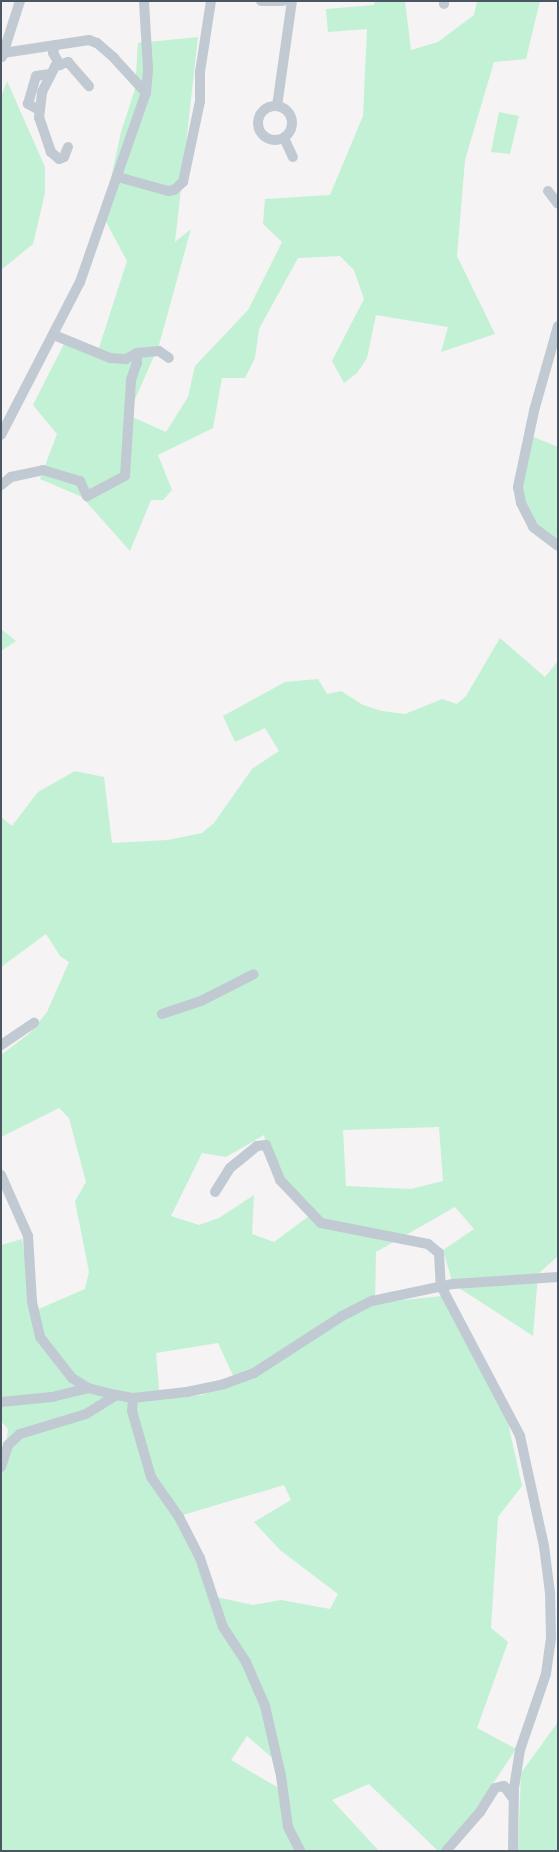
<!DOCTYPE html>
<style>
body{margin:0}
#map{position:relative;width:559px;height:1852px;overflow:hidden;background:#f5f3f3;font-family:Lato,sans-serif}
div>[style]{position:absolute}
.green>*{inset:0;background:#c3f1d5}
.minor>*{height:10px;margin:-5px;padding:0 5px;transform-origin:5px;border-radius:5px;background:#c1cad2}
.minor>.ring{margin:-5px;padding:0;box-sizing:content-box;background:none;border:10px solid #c1cad2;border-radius:50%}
span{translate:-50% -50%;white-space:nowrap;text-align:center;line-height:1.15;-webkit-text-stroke:4px #fff;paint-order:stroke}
.frame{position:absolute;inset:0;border:2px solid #4a5661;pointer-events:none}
</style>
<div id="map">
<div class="green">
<i style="clip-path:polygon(375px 1px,405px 1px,411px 50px,438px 42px,474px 15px,477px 1px,540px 1px,526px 59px,494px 62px,465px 160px,457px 256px,495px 334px,441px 352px,448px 327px,376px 315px,367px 358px,357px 373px,344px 383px,332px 361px,364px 299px,354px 270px,340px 256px,298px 258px,259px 329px,255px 358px,245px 378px,222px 378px,213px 428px,158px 455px,172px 490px,163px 500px,151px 500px,130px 551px,82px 497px,40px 479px,57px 434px,33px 405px,67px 338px,96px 357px,127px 261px,103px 216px,121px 132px,135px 89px,138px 43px,198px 37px,175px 242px,191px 229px,159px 345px,128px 415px,166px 432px,188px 397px,195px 366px,248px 310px,282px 242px,263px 224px,265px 199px,330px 195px,363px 116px,367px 29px,328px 32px,326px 9px,374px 5px)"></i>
<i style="clip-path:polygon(7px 81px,45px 167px,45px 193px,33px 244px,1px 270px,1px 97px)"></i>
<i style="clip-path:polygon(499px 112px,519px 116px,510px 154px,491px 152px)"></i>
<i style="clip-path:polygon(531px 436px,558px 447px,558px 546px,545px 538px,519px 495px)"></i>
<i style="clip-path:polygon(1px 629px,16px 641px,1px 651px)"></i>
<i style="clip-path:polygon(evenodd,500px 638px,545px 677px,558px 661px,558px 1256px,538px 1274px,533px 1336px,453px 1284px,443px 1250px,474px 1229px,455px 1207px,376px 1252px,375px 1303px,442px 1296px,507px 1418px,522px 1486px,498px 1517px,491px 1628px,508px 1642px,477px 1728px,516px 1749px,448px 1851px,438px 1851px,369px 1784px,332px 1800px,379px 1851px,1px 1851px,1px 1484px,8px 1429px,1px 1421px,1px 1245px,22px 1239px,34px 1311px,85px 1289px,89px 1272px,75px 1201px,86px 1182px,69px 1118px,59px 1108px,1px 1137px,1px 1055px,30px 1033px,47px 1012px,69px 962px,60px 956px,46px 934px,1px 967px,1px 817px,12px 826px,38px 792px,75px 771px,104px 777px,112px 843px,168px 840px,202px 833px,214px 823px,252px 769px,279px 751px,265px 728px,235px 742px,223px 716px,285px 682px,318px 679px,327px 694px,341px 691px,363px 705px,382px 711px,405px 714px,442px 699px,457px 704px,466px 696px,500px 638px,439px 1127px,443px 1181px,411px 1189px,346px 1186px,343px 1130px,439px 1127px,500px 638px,264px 1135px,272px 1169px,313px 1213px,274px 1242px,252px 1234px,254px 1195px,219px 1218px,199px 1225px,171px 1216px,202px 1153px,226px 1157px,264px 1135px,500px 638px,218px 1343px,235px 1380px,202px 1395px,160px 1400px,156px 1353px,218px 1343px,500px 638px,284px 1485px,291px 1500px,254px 1522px,280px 1550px,338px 1594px,330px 1609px,281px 1600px,253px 1605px,216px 1597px,176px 1517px,284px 1485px,500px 638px,247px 1736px,284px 1768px,282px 1790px,231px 1760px,247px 1736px)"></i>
<i style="clip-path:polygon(558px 1722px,558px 1851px,518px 1851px,521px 1773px)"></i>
</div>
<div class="minor">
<i style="left:261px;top:1px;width:22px"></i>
<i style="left:444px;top:1px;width:3px;rotate:90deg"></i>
<i style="left:55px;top:45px;width:8px;rotate:104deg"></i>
<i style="left:53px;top:53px;width:14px;rotate:60deg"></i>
<i style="left:3px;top:53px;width:87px;rotate:-8.6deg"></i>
<i style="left:89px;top:40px;width:9px;rotate:21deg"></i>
<i style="left:97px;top:43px;width:23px;rotate:41deg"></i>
<i style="left:114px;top:58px;width:47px;rotate:47.6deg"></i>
<i style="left:2px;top:57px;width:59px;rotate:-72.2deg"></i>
<i class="ring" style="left:258px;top:106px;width:24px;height:24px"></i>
<i style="left:277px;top:106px;width:106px;rotate:-81.9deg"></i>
<i style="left:39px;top:110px;width:13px;rotate:-151deg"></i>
<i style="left:28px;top:104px;width:29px;rotate:-74deg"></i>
<i style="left:36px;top:76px;width:14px;rotate:-8deg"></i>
<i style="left:284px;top:138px;width:21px;rotate:65deg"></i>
<i style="left:68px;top:147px;width:11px;rotate:112deg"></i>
<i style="left:64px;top:157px;width:5px;rotate:158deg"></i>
<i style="left:59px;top:159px;width:11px;rotate:-139deg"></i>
<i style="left:51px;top:152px;width:36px;rotate:-109deg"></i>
<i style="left:39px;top:118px;width:26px;rotate:-83deg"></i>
<i style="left:42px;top:92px;width:29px;rotate:-63deg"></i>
<i style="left:55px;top:66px;width:14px;rotate:-17deg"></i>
<i style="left:68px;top:62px;width:32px;rotate:49deg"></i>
<i style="left:118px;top:177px;width:52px;rotate:15.6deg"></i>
<i style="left:168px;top:191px;width:6px;rotate:-9deg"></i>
<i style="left:174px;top:190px;width:12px;rotate:-42deg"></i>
<i style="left:183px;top:182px;width:83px;rotate:-78.1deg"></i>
<i style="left:200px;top:101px;width:29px;rotate:-90deg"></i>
<i style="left:200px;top:72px;width:72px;rotate:-81.2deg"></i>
<i style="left:548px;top:191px;width:16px;rotate:52deg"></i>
<i style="left:558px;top:326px;width:88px;rotate:105.8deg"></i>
<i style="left:534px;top:411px;width:78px;rotate:101.9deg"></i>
<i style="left:518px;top:487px;width:16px;rotate:79deg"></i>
<i style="left:521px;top:503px;width:27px;rotate:63deg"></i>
<i style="left:533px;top:527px;width:31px;rotate:37deg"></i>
<i style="left:54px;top:335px;width:61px;rotate:22.3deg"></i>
<i style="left:110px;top:358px;width:16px;rotate:4deg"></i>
<i style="left:126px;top:359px;width:13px;rotate:-29deg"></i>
<i style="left:137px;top:353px;width:22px;rotate:-5deg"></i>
<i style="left:159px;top:351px;width:12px;rotate:35deg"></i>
<i style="left:1px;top:435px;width:172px;rotate:-62.7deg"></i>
<i style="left:80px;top:282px;width:200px;rotate:-70.8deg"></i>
<i style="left:146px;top:93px;width:24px;rotate:-85deg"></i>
<i style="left:148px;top:69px;width:68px;rotate:-93.4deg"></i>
<i style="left:1px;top:485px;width:13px;rotate:-39deg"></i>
<i style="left:11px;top:477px;width:33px;rotate:-12deg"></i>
<i style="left:43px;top:470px;width:39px;rotate:17deg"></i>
<i style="left:80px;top:481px;width:17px;rotate:65deg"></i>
<i style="left:87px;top:496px;width:43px;rotate:-27.8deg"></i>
<i style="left:125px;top:476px;width:96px;rotate:-86.4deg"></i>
<i style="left:131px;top:380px;width:18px;rotate:-71deg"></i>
<i style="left:137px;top:363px;width:10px;rotate:-90deg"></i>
<i style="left:162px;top:1014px;width:41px;rotate:-18.4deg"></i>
<i style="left:201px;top:1001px;width:59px;rotate:-27deg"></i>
<i style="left:1px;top:1045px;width:40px;rotate:-34deg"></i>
<i style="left:1px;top:1175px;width:67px;rotate:66.1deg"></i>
<i style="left:28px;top:1236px;width:66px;rotate:86.5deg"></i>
<i style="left:32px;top:1302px;width:36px;rotate:77deg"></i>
<i style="left:40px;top:1337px;width:52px;rotate:52deg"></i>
<i style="left:72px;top:1378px;width:19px;rotate:32deg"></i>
<i style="left:88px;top:1388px;width:29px;rotate:14deg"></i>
<i style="left:116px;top:1395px;width:17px;rotate:10deg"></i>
<i style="left:133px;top:1398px;width:54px;rotate:-6.3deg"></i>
<i style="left:187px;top:1392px;width:38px;rotate:-12deg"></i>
<i style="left:224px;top:1384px;width:32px;rotate:-20deg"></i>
<i style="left:254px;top:1373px;width:105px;rotate:-32.9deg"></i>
<i style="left:342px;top:1316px;width:34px;rotate:-27deg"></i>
<i style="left:372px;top:1301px;width:83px;rotate:-11.9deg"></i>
<i style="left:453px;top:1284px;width:105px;rotate:-3.8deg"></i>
<i style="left:215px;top:1192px;width:28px;rotate:-58deg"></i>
<i style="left:230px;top:1168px;width:35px;rotate:-39deg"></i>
<i style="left:257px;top:1146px;width:9px;rotate:-6deg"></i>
<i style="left:266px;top:1145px;width:38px;rotate:68deg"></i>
<i style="left:280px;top:1180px;width:59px;rotate:46.4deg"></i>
<i style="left:321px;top:1223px;width:109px;rotate:11.1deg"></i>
<i style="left:428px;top:1244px;width:14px;rotate:39deg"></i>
<i style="left:439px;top:1253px;width:33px;rotate:87deg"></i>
<i style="left:441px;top:1286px;width:170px;rotate:62.2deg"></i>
<i style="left:520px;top:1436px;width:113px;rotate:77.7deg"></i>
<i style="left:544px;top:1546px;width:47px;rotate:82.7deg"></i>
<i style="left:550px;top:1593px;width:45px;rotate:88.7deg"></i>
<i style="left:551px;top:1638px;width:36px;rotate:98deg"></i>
<i style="left:546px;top:1674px;width:80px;rotate:108.9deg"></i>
<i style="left:520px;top:1750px;width:37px;rotate:99deg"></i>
<i style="left:514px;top:1787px;width:64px;rotate:90.9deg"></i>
<i style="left:133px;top:1398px;width:13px;rotate:94deg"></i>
<i style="left:132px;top:1411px;width:69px;rotate:73.9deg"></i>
<i style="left:151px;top:1477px;width:49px;rotate:55deg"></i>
<i style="left:179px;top:1517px;width:46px;rotate:62.9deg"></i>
<i style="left:200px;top:1558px;width:73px;rotate:71.6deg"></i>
<i style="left:223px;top:1627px;width:42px;rotate:56.7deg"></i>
<i style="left:246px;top:1662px;width:48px;rotate:66.6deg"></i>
<i style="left:265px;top:1706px;width:72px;rotate:77.1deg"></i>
<i style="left:281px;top:1776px;width:51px;rotate:82.2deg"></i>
<i style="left:288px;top:1827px;width:27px;rotate:63deg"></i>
<i style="left:1px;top:1402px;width:51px;rotate:-5.6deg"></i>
<i style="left:52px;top:1397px;width:37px;rotate:-14deg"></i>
<i style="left:1px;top:1467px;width:23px;rotate:-72deg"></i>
<i style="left:8px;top:1445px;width:16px;rotate:-43deg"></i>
<i style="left:20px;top:1434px;width:69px;rotate:-16.9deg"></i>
<i style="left:86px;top:1414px;width:36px;rotate:-32deg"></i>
<i style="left:446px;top:1851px;width:52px;rotate:-48.9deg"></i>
<i style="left:480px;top:1812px;width:28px;rotate:-58deg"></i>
<i style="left:495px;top:1788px;width:9px;rotate:-13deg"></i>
<i style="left:504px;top:1786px;width:14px;rotate:54deg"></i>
</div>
<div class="frame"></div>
</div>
